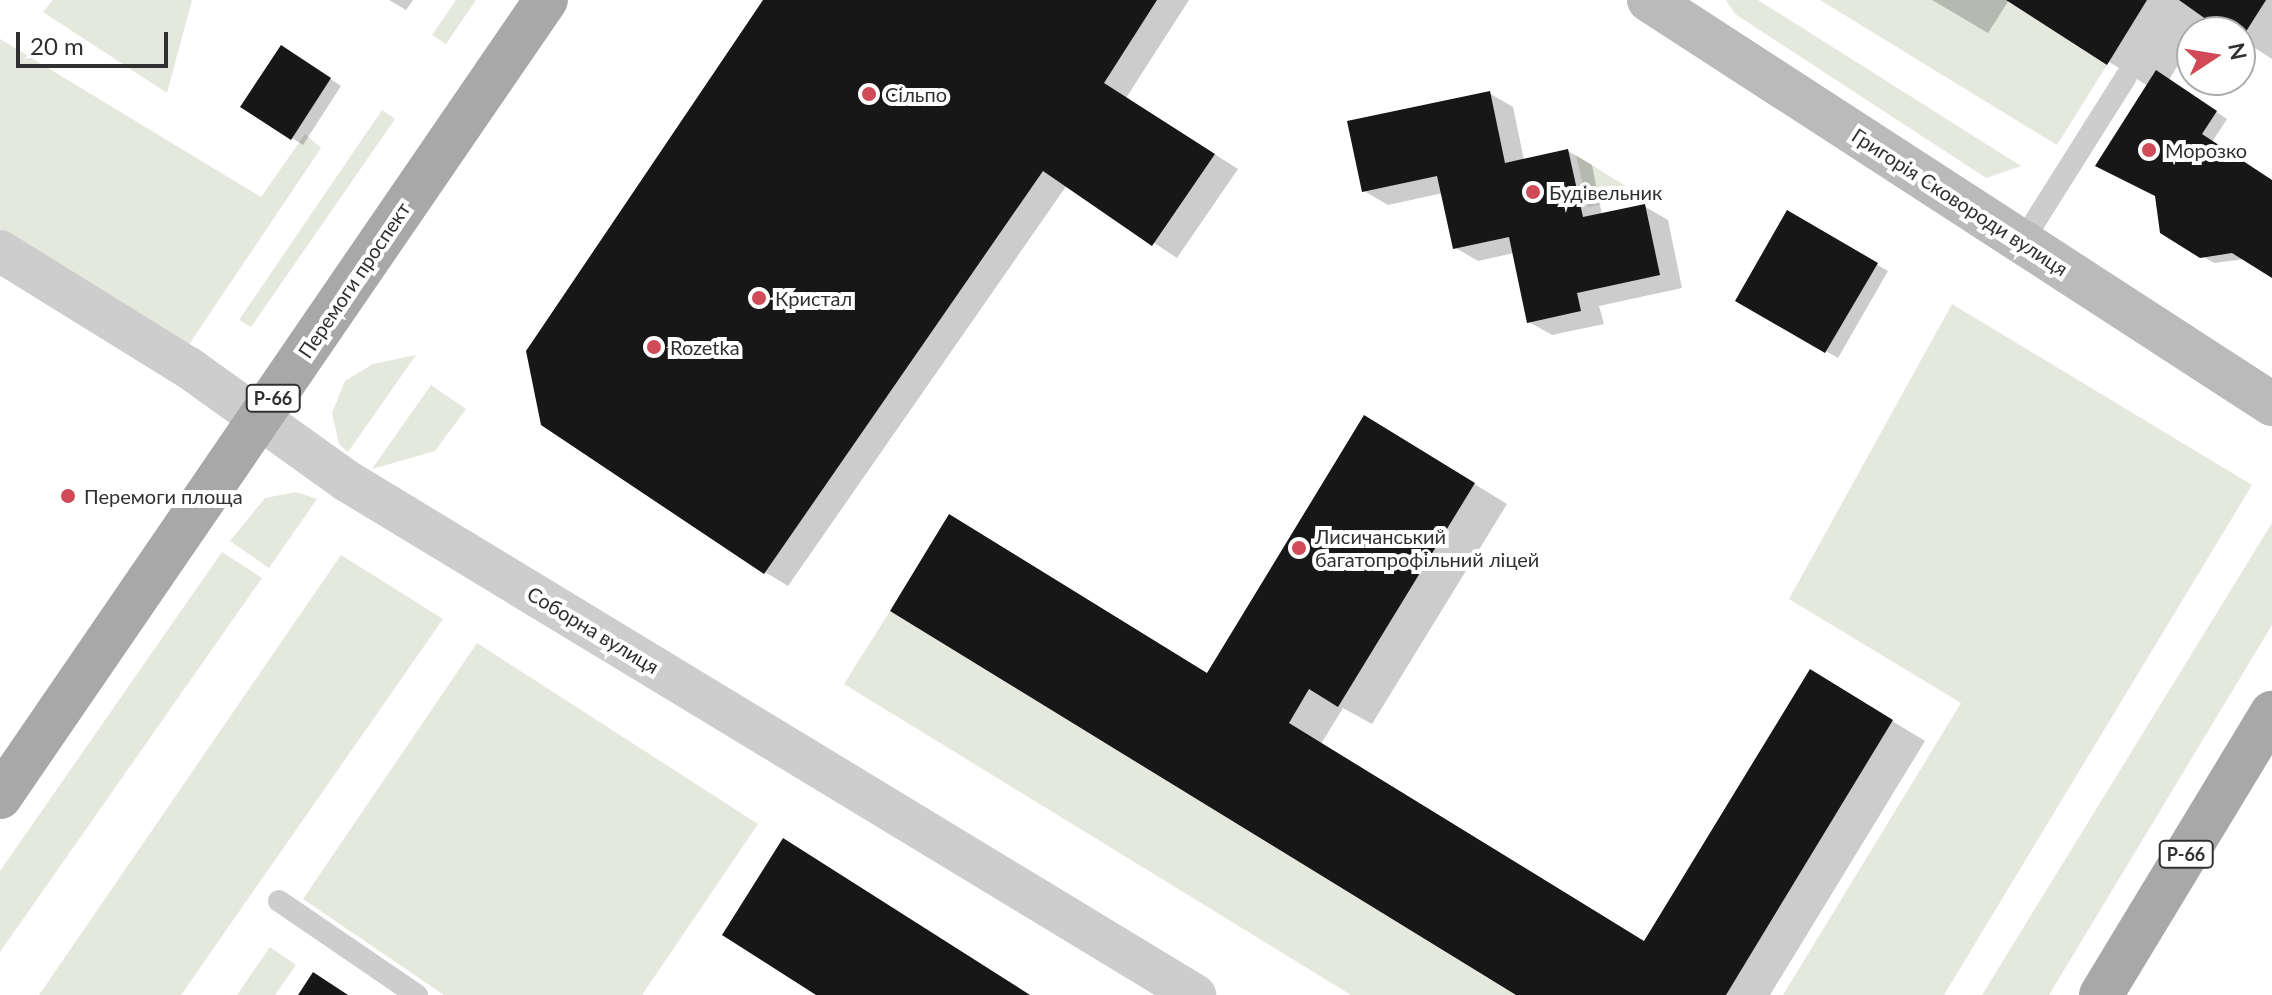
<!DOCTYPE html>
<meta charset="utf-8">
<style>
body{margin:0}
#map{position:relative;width:2272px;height:995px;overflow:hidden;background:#fff;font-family:Lato,sans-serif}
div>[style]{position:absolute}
.green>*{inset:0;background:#e4e8dd}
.shadow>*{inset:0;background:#0003}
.building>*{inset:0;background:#171717}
.service>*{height:22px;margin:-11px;padding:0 11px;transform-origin:11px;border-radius:11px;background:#cdcdcd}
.minor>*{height:42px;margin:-21px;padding:0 21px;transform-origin:21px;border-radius:21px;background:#cdcdcd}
.secondary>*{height:44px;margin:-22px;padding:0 22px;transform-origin:22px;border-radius:22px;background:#bababa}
.primary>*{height:44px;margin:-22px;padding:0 22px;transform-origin:22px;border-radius:22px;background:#a8a8a8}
.dots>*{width:22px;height:22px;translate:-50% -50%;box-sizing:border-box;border:4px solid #fff;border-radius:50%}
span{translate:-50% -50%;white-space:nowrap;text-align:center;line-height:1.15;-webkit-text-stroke:8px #fff;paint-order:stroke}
.shield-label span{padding:2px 6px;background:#fff;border:2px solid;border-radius:6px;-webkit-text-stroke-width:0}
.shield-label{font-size:18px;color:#303030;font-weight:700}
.poi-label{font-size:20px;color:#303030}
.left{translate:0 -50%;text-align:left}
.street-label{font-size:20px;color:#303030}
.north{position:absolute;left:2176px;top:16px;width:80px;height:80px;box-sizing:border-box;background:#fff;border:2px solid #acacac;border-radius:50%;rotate:78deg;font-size:22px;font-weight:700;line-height:32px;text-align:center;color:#303030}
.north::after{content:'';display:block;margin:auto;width:28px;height:36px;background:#d04a58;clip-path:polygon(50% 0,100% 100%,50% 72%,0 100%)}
.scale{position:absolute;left:16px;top:32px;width:152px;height:36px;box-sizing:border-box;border:4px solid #303030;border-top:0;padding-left:10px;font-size:24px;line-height:28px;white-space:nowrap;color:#303030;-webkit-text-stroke:6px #fff;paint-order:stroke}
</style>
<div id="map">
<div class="green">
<i style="clip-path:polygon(53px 0,192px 0,167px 93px,43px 12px)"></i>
<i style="clip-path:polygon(456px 0,476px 0,446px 44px,432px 35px)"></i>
<i style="clip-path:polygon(1726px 0,1758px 0,2021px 166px,1986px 178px,1735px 14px)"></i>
<i style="clip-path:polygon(1820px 0,2006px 0,2107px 65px,2057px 145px)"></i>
<i style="clip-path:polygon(0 39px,261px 197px,305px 134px,321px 148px,188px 346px,0 229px)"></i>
<i style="clip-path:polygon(382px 110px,395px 119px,251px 327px,239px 320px)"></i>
<i style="clip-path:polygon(1576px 155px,1640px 195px,1588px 207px)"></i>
<i style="clip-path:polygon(1952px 304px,2252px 485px,1944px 995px,1783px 995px,1961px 703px,1789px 599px)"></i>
<i style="clip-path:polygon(416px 355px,348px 452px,339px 444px,332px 413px,345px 381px,373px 364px)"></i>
<i style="clip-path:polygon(431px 385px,466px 409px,435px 451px,372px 469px)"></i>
<i style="clip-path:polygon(296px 492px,317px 499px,269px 568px,230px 541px,265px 498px)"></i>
<i style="clip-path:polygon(2272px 523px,2272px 625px,2049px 995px,1982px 995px)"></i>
<i style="clip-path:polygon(222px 552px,262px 578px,0 952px,0 871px)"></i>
<i style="clip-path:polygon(341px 555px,443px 619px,181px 995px,39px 995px)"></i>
<i style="clip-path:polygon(890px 611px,1516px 995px,1351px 995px,844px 684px)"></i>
<i style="clip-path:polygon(477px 643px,758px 824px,642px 995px,444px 995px,303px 899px)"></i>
<i style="clip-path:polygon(270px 947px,296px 965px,275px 995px,237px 995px)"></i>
</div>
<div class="shadow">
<i style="clip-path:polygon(389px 0,413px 0,406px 10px)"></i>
<i style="clip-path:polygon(765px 0,1189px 0,1126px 98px,1238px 169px,1177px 258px,1067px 185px,788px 586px,765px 572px)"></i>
<i style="clip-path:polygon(1932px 0,2272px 0,2272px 59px,2207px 17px,2169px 80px,2227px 119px,2212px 142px,2272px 181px,2272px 276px,2245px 259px,2214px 263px,2162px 232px,2157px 195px,2098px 165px,2148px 86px,2009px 0,1988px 33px)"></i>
<i style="clip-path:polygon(293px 54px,341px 86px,303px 145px,292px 138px)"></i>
<i style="clip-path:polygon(1489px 93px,1513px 107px,1524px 160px,1568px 151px,1592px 165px,1602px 215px,1644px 206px,1668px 220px,1682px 288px,1599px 306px,1604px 324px,1552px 335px,1529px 322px,1514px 253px,1478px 261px,1454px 247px,1443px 193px,1388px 205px,1364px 191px)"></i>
<i style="clip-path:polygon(1788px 213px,1888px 271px,1838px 358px,1738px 300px)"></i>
<i style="clip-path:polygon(1398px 437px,1507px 504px,1372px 724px,1343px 708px,1321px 744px,1645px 943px,1843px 691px,1925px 741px,1770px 995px,1519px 995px,1208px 674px)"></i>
</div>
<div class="building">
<i style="clip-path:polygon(763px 0,1157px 0,1104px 83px,1215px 154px,1152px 246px,1043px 171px,764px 574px,541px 425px,526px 351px)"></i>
<i style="clip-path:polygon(2006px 0,2147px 0,2107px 65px)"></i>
<i style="clip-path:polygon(2179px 0,2266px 0,2240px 41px,2240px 32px,2224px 32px)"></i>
<i style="clip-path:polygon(281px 45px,331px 78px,291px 140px,240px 107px)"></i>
<i style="clip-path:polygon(2156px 70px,2217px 111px,2202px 134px,2272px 180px,2272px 278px,2232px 253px,2200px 258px,2160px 233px,2155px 196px,2095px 166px)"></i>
<i style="clip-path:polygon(1490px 91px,1505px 163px,1568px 149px,1583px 217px,1645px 204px,1660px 275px,1577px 293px,1581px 311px,1527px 323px,1509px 237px,1453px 249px,1437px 176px,1362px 192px,1347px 121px)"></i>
<i style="clip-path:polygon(1787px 210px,1878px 263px,1825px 353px,1735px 301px)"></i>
<i style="clip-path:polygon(1364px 415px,1475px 483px,1338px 707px,1309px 689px,1289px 723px,1644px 941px,1810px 669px,1893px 720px,1726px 995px,1516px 995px,890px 611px,949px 514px,1207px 673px)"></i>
<i style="clip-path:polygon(783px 838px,1030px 995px,816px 995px,722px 935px)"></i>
<i style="clip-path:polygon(313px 972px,348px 995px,298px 995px)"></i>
</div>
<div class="service">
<i style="left:2022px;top:242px;width:195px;rotate:-57.8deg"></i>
<i style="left:279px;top:901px;width:167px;rotate:34.3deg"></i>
</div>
<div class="minor">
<i style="left:0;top:251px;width:222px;rotate:31.8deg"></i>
<i style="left:189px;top:368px;width:194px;rotate:35.6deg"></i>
<i style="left:347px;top:481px;width:992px;rotate:31.22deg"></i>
</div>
<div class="secondary">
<i style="left:1649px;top:0;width:743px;rotate:32.96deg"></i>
</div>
<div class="primary">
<i style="left:0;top:797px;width:966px;rotate:-55.59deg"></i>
<i style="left:2101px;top:995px;width:330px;rotate:-58.8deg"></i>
</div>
<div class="dots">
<i style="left:869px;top:94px;background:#d04a58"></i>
<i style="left:2149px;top:150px;background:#d04a58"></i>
<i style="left:1533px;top:192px;background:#d04a58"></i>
<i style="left:759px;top:298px;background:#d04a58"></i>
<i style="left:654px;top:347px;background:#d04a58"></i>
<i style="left:68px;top:496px;background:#d04a58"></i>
<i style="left:1299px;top:548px;background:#d04a58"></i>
</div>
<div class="shield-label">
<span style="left:273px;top:398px">Р-66</span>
<span style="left:2186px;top:854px">Р-66</span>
</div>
<div class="poi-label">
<span class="left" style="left:885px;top:94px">Сiльпо</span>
<span class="left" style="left:2165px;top:150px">Морозко</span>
<span class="left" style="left:1549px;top:192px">Будівельник</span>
<span class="left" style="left:775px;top:298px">Кристал</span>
<span class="left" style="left:670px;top:347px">Rozetka</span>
<span class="left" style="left:84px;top:496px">Перемоги площа</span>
<span class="left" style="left:1315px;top:548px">Лисичанський<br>багатопрофільний ліцей</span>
</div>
<div class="street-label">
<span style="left:1960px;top:202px;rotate:33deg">Григорія Сковороди вулиця</span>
<span style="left:354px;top:280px;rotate:-56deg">Перемоги проспект</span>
<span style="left:593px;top:630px;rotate:31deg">Соборна вулиця</span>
</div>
<div class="north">N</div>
<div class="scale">20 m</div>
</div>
